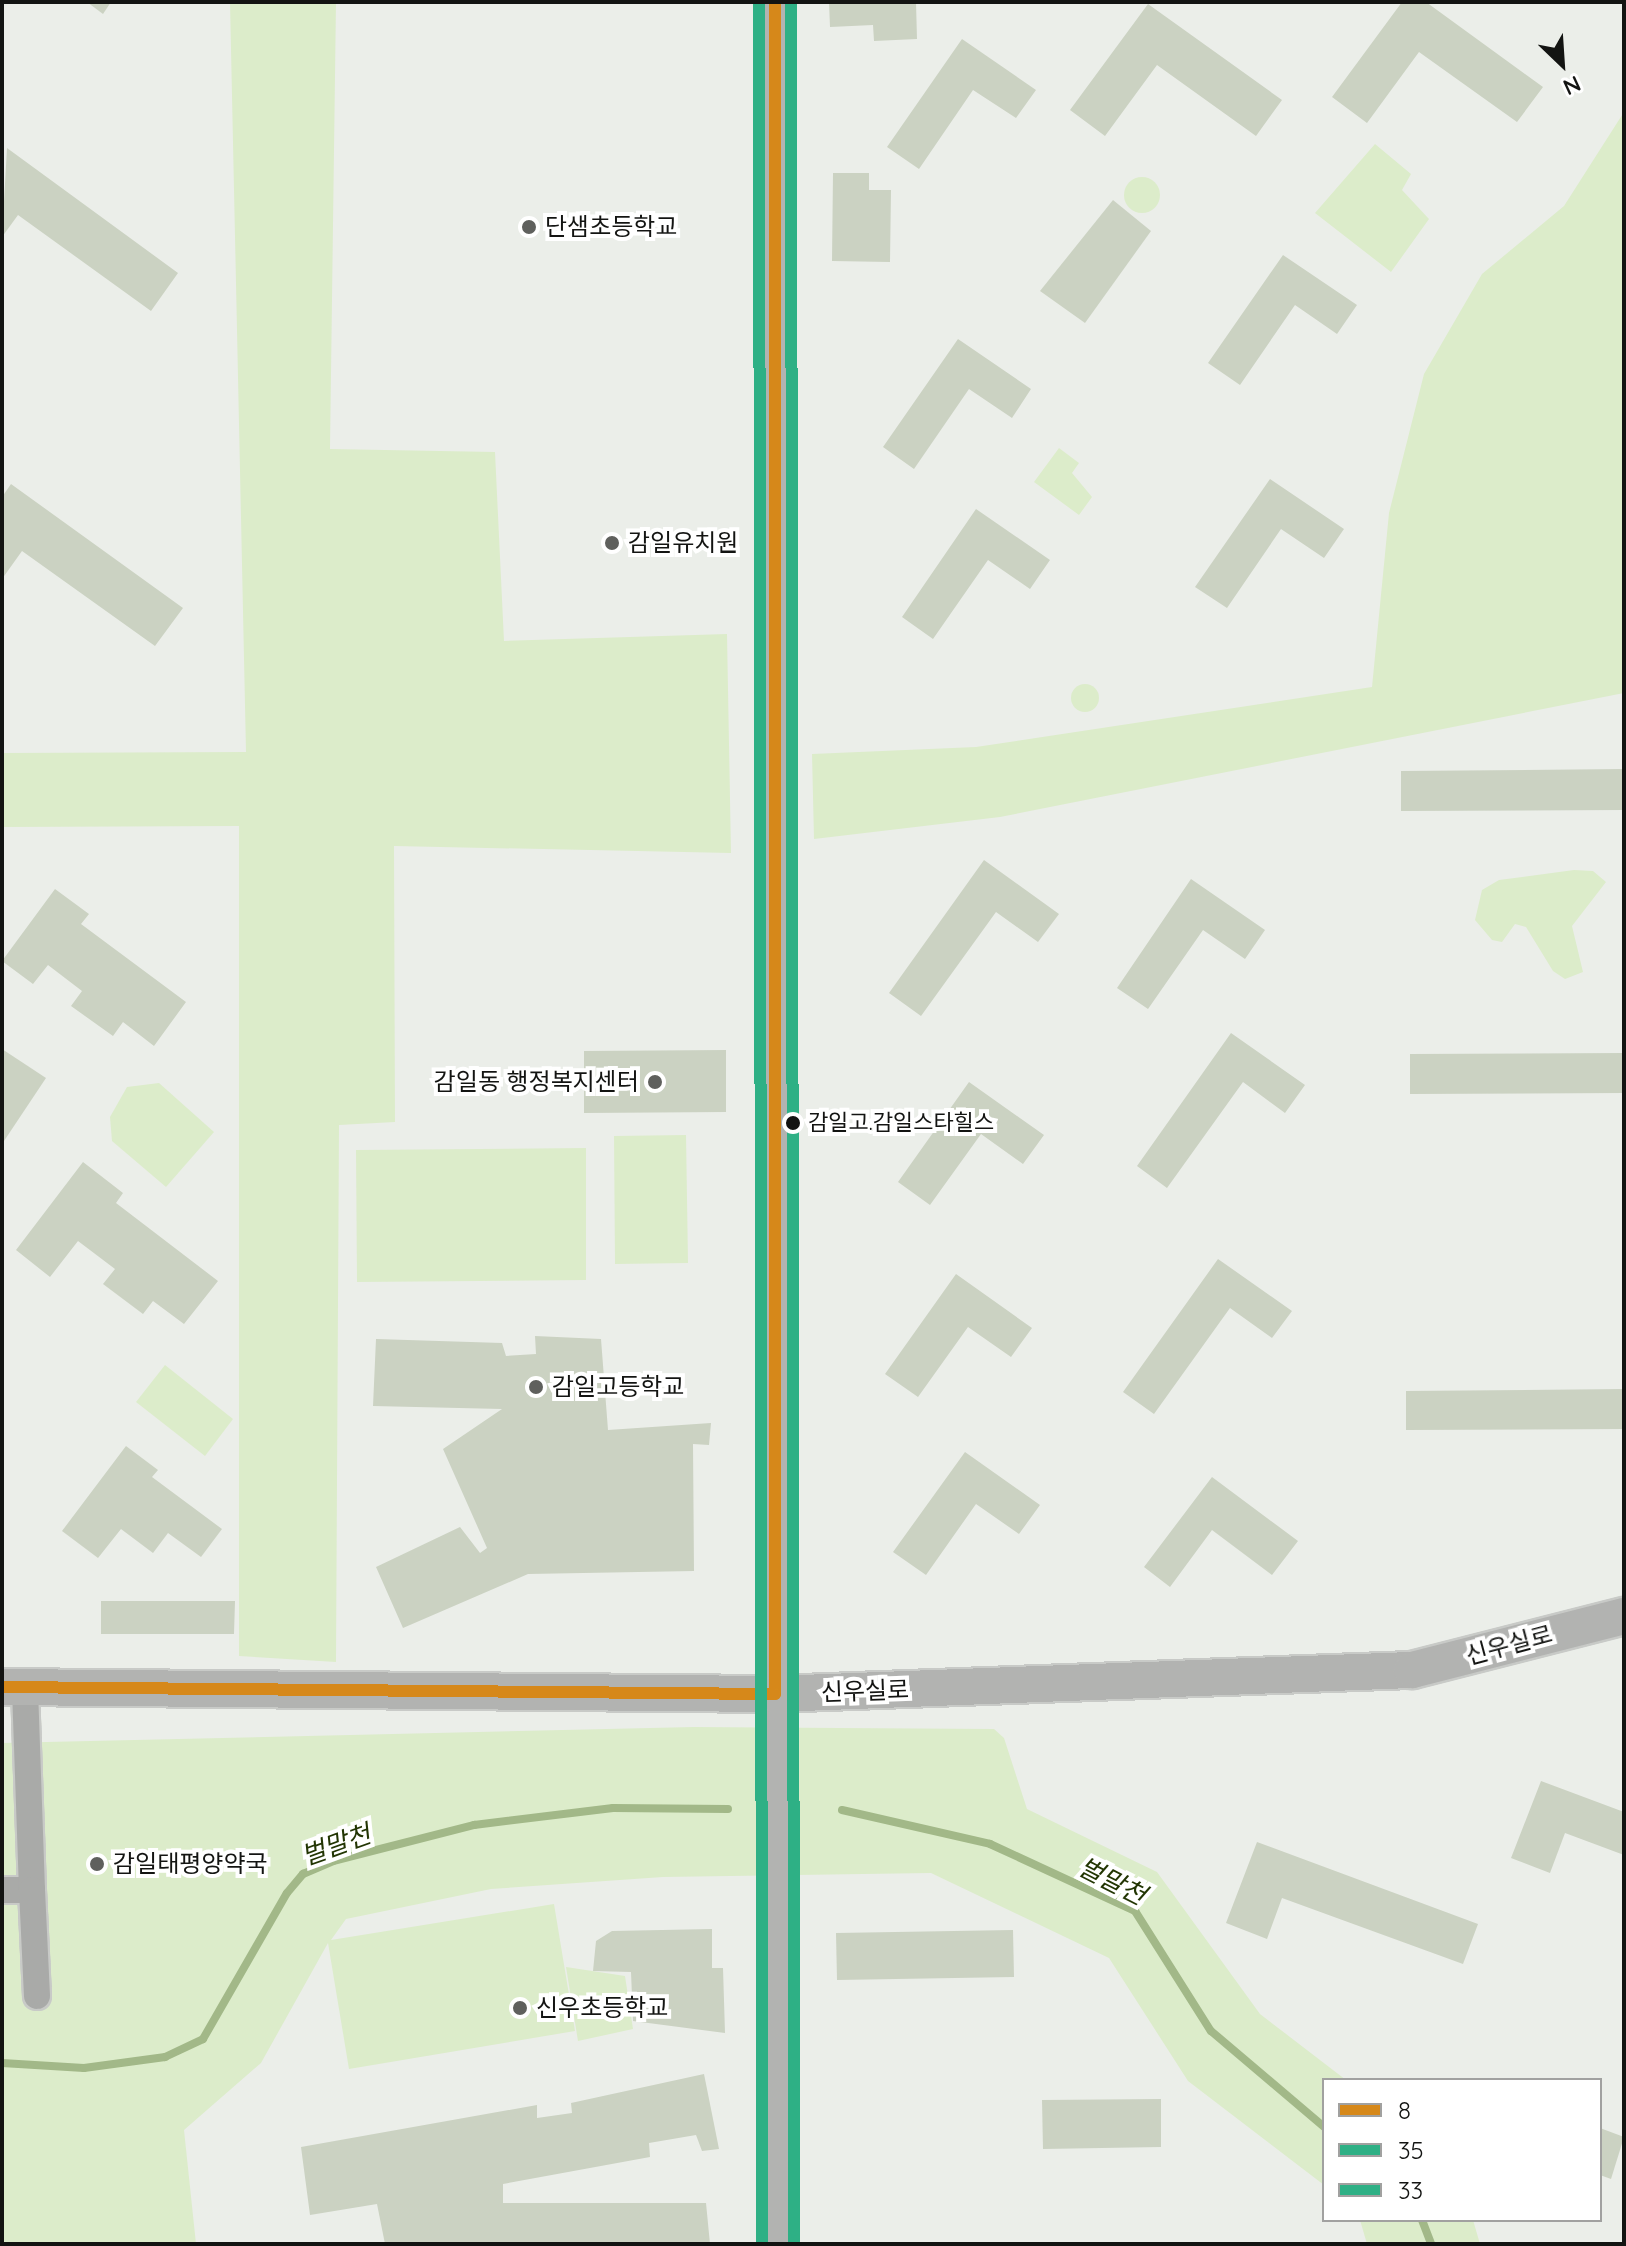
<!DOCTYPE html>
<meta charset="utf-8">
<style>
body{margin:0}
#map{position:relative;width:1626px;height:2246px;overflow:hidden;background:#ebeee9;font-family:Quicksand,"Noto Sans KR",sans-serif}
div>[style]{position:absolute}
.green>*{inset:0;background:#dcecca}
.round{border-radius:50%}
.stream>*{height:8px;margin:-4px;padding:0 4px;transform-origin:4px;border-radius:4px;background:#a2b888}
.building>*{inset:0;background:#cbd2c2}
.roads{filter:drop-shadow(2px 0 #c8cac7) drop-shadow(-2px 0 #c8cac7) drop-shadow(0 2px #c8cac7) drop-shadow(0 -2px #c8cac7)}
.street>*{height:26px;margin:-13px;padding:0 13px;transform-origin:13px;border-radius:13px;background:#a9aaa8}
.secondary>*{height:36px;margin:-18px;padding:0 18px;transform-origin:18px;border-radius:18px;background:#b2b3b1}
.bus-1>*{height:12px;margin:-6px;padding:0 6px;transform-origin:6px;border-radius:6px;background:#d6881a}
.bus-2>*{height:12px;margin:-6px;padding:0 6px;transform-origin:6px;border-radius:6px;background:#2eb085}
.bus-3>*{height:12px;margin:-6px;padding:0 6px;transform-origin:6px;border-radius:6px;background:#2eb085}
.dots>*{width:22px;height:22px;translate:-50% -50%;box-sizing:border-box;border:4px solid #fff;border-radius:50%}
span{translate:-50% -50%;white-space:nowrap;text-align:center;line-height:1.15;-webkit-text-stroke:8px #fff;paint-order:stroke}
.bus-label{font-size:22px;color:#131412}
.left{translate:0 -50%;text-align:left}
.poi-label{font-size:24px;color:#131412}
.right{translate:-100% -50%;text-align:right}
.street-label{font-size:24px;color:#131412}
.water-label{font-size:26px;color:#223503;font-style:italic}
.frame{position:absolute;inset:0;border:4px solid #131412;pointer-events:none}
.legend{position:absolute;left:1322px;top:2078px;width:280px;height:144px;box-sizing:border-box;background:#fff;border:2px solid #a1a1a0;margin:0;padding:10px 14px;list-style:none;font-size:24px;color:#131412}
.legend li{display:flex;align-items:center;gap:16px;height:40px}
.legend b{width:40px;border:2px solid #a1a1a0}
.north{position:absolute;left:1522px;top:24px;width:80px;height:80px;-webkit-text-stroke:6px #fff;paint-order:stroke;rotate:155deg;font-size:22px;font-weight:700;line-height:32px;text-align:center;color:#131412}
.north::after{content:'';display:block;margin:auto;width:28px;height:36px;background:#131412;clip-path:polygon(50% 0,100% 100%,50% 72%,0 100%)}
</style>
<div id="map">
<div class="green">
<i style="clip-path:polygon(230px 2px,336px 2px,330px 449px,495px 452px,504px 641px,727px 634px,731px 853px,394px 846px,395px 1122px,339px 1125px,336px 1662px,239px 1656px,239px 826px,2px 827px,2px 753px,246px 752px)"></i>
<i style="clip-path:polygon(1624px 112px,1624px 693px,1000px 817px,814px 839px,812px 754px,976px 747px,1372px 687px,1389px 513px,1424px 374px,1482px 274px,1564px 206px)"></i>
<i style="clip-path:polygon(1375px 144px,1411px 174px,1402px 190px,1429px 219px,1391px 272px,1315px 213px)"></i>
<i class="round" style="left:1124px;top:177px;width:36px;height:36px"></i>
<i style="clip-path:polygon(1059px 448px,1079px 463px,1072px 473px,1092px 497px,1079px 515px,1034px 482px)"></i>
<i class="round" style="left:1071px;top:684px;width:28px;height:28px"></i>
<i style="clip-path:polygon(1574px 870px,1593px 871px,1606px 882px,1572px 926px,1583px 972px,1565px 979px,1553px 971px,1526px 927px,1515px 924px,1502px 942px,1492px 940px,1475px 920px,1482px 890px,1499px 880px)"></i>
<i style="clip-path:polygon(159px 1083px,214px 1132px,166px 1187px,112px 1141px,110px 1117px,127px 1087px)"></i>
<i style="clip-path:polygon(686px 1135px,688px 1263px,615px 1264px,614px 1136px)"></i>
<i style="clip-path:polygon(586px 1148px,586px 1280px,357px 1282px,356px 1150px)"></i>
<i style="clip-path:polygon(165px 1365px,233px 1419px,205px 1456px,136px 1402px)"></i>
<i style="clip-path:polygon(694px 1727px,994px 1729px,1004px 1738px,1027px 1809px,1157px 1872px,1260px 2014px,1346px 2080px,1324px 2080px,1324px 2185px,1188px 2081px,1109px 1958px,931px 1873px,663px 1877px,491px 1889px,346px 1919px,331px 1940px,554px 1904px,575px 2031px,349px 2069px,328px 1943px,261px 2063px,184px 2130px,196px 2244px,2px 2244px,2px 1743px)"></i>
<i style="clip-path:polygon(566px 1967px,625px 1976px,633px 2029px,578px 2041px)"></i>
<i style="clip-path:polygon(1360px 2220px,1473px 2220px,1480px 2244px,1367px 2244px)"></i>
</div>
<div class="stream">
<i style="left:842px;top:1810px;width:152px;rotate:12.9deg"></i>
<i style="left:990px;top:1844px;width:160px;rotate:24.8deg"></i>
<i style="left:1135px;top:1911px;width:142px;rotate:57.7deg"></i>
<i style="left:1211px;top:2031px;width:148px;rotate:40.3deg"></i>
<i style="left:2px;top:2063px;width:82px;rotate:3.5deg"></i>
<i style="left:84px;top:2068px;width:82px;rotate:-7.7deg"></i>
<i style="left:165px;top:2057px;width:42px;rotate:-25.3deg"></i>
<i style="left:203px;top:2039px;width:168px;rotate:-60.1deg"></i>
<i style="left:287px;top:1893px;width:25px;rotate:-50deg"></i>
<i style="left:303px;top:1874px;width:33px;rotate:-23deg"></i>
<i style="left:333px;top:1861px;width:146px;rotate:-14.3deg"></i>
<i style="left:474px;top:1825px;width:140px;rotate:-7deg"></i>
<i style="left:613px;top:1808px;width:115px;rotate:0.5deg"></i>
<i style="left:1422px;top:2220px;width:26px;rotate:69deg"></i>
</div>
<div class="building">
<i style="clip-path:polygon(87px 2px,111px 2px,103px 14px)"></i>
<i style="clip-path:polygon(829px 2px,916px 2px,917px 39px,874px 41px,873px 25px,830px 27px)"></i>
<i style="clip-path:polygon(1402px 2px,1426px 2px,1543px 87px,1517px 122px,1419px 52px,1367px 123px,1332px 97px)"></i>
<i style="clip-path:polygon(1148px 4px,1282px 100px,1256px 136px,1157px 65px,1105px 136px,1070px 110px)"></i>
<i style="clip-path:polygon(962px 39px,1036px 90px,1016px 118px,973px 90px,919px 169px,887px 147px)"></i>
<i style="clip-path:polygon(7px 148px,178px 273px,151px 311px,18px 215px,2px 237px)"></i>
<i style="clip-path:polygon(833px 173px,869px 173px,869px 190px,891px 190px,890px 262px,832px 261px)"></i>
<i style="clip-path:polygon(1113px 200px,1151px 231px,1085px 323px,1040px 291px)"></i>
<i style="clip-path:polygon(1283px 255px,1357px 305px,1337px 334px,1295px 305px,1240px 385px,1208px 363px)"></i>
<i style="clip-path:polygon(958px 339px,1031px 389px,1012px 418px,969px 389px,914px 469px,883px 447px)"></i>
<i style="clip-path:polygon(1270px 479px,1344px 529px,1324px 558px,1281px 529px,1227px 608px,1195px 587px)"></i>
<i style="clip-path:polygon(11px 484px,183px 608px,155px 646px,22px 551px,2px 579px,2px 497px)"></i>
<i style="clip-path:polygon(976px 509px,1050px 560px,1030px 589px,988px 560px,933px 639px,902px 617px)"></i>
<i style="clip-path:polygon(1624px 769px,1624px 810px,1401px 811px,1401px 771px)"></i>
<i style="clip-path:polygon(984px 860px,1059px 914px,1038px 942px,996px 912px,921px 1016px,889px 993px)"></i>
<i style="clip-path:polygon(1191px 879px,1265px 930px,1245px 959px,1203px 930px,1148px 1009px,1117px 988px)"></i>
<i style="clip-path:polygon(55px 889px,89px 914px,81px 924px,186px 1002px,154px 1046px,123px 1022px,113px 1036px,71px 1006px,82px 991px,48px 965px,33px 984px,2px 961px)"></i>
<i style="clip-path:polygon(1231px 1033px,1305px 1085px,1285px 1113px,1243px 1082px,1167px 1188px,1137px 1166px)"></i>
<i style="clip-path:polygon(2px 1049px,46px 1078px,2px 1144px)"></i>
<i style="clip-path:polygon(726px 1050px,726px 1112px,584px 1113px,584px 1051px)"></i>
<i style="clip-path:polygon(1624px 1053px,1624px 1093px,1410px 1094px,1410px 1054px)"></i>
<i style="clip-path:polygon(969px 1082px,1044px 1135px,1023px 1164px,981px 1134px,930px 1205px,898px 1182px)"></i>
<i style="clip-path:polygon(83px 1162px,123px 1193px,116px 1203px,218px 1281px,184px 1324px,153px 1301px,143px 1314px,103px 1284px,115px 1269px,78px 1241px,50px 1277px,16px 1250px)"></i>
<i style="clip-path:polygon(1218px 1259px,1292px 1311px,1272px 1338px,1230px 1308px,1154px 1414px,1123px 1392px)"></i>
<i style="clip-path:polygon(956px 1274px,1032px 1328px,1011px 1357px,968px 1327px,918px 1397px,885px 1374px)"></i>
<i style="clip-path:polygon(535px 1336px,601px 1339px,608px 1430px,711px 1423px,709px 1445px,693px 1444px,694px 1571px,528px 1574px,403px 1628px,376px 1567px,460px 1527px,480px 1553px,487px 1548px,443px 1449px,502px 1409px,373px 1406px,376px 1339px,502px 1343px,506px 1356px,536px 1354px)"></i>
<i style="clip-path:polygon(1624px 1389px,1624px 1429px,1406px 1430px,1406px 1391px)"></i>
<i style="clip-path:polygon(126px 1446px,158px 1470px,152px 1477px,222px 1529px,201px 1557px,168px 1533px,153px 1553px,121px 1529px,98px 1558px,62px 1531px)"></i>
<i style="clip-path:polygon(965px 1452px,1040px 1505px,1019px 1534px,976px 1504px,926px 1575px,893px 1552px)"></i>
<i style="clip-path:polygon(1212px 1477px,1298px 1541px,1272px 1575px,1212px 1530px,1170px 1587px,1144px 1567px)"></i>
<i style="clip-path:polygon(101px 1601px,235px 1601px,234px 1634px,101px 1634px)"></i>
<i style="clip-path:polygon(1541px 1781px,1624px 1812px,1624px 1855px,1565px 1833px,1550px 1873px,1511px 1858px)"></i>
<i style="clip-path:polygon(1257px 1842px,1478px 1924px,1463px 1964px,1282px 1898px,1267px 1939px,1226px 1923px)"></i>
<i style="clip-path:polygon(712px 1929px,712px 1968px,723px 1968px,725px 2033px,633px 2021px,631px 1972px,593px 1971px,596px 1941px,612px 1931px)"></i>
<i style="clip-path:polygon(1013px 1930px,1014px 1977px,837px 1980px,836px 1933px)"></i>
<i style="clip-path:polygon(704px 2074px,719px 2149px,702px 2151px,696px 2135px,649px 2143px,650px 2157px,503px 2184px,503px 2203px,706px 2203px,710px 2244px,385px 2244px,377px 2204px,310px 2215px,301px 2147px,537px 2105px,537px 2118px,572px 2113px,571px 2103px)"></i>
<i style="clip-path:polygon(1161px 2099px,1161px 2147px,1043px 2149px,1042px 2100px)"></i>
<i style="clip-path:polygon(1600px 2128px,1624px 2137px,1611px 2179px,1600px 2175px)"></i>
</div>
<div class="roads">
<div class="street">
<i style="left:2px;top:1890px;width:30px"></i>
<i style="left:32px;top:1890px;width:203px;rotate:-92deg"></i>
<i style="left:32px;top:1890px;width:106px;rotate:87.3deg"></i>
</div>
<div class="secondary">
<i style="left:775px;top:2px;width:2242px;rotate:89.92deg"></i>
<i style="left:2px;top:1687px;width:773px;rotate:0.52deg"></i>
<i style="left:775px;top:1694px;width:637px;rotate:-2.16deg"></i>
<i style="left:1412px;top:1670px;width:219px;rotate:-14.3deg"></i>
</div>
</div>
<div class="bus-1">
<i style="left:775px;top:2px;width:1692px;rotate:90deg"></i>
<i style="left:2px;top:1687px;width:773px;rotate:0.52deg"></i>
</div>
<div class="bus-2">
<i style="left:759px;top:2px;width:2242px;rotate:89.92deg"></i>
</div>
<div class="bus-3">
<i style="left:791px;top:2px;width:2242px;rotate:89.92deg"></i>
</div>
<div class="dots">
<i style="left:529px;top:227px;background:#5f605d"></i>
<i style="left:612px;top:543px;background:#5f605d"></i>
<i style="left:655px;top:1082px;background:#5f605d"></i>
<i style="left:793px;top:1123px;background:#131412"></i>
<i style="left:536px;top:1387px;background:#5f605d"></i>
<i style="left:97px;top:1864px;background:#5f605d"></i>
<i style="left:520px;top:2008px;background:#5f605d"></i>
</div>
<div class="bus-label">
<span class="left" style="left:808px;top:1123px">감일고.감일스타힐스</span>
</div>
<div class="poi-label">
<span class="left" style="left:545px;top:227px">단샘초등학교</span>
<span class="left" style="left:628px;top:543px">감일유치원</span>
<span class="right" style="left:639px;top:1082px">감일동 행정복지센터</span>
<span class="left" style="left:552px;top:1387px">감일고등학교</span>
<span class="left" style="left:113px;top:1864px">감일태평양약국</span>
<span class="left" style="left:536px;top:2008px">신우초등학교</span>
</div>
<div class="street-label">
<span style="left:1509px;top:1645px;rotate:-15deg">신우실로</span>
<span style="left:865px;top:1691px;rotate:-2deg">신우실로</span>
</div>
<div class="water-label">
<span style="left:336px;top:1845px;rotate:-20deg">벌말천</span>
<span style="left:1112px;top:1881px;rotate:27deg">벌말천</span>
</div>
<div class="frame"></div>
<ul class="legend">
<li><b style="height:10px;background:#d6881a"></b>8</li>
<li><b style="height:10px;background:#2eb085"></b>35</li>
<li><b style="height:10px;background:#2eb085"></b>33</li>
</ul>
<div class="north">N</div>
</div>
